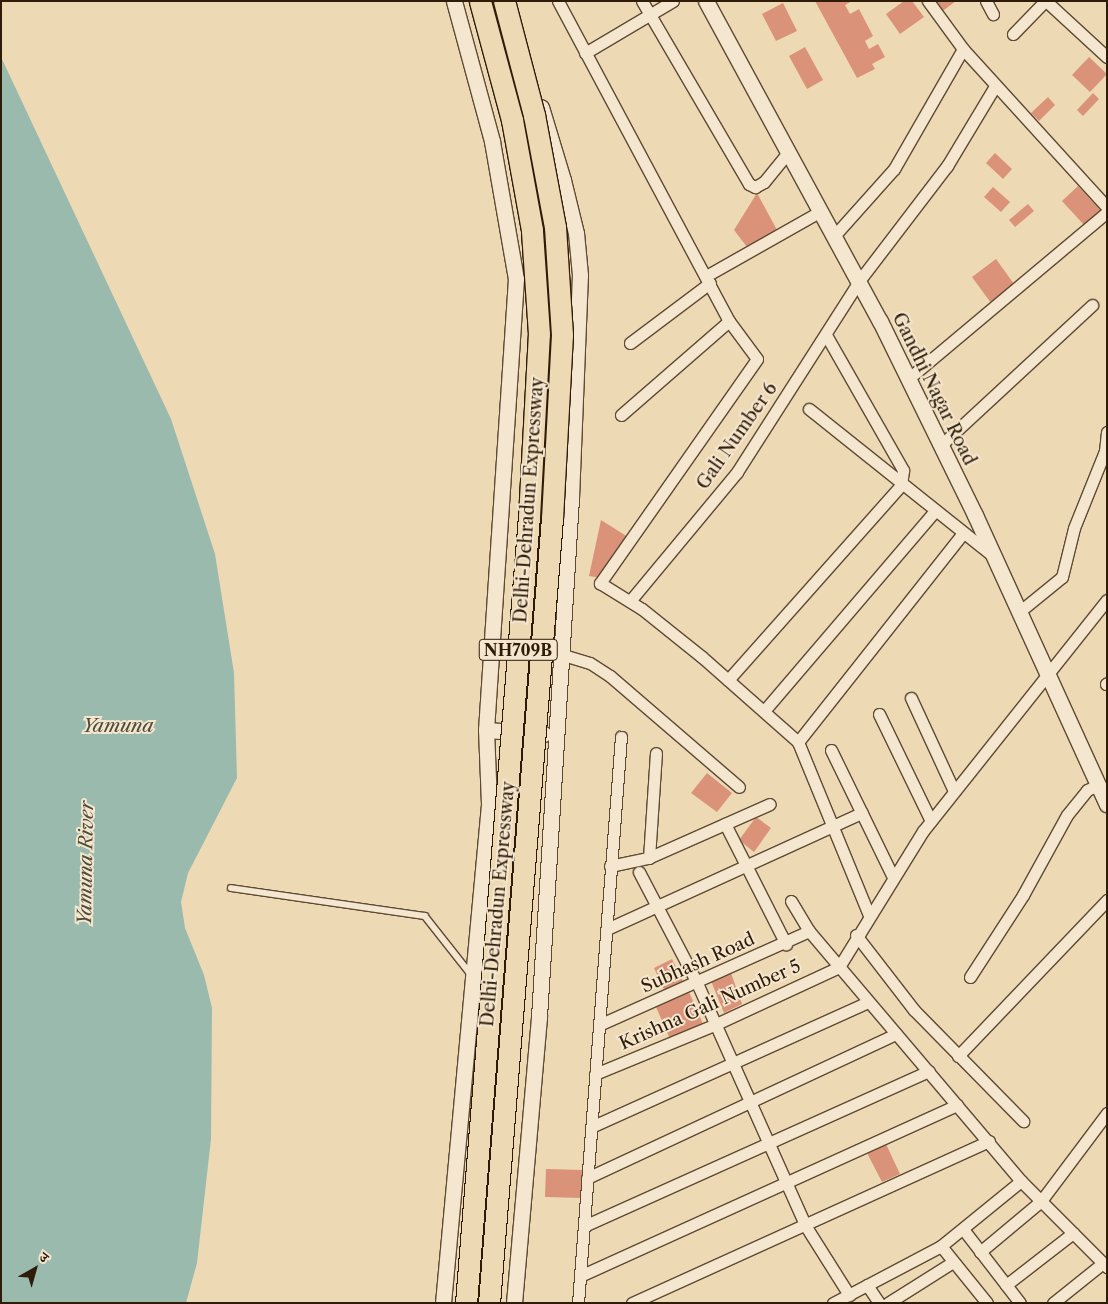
<!DOCTYPE html>
<meta charset="utf-8">
<style>
body{margin:0}
#map{position:relative;width:1108px;height:1304px;overflow:hidden;background:#eed9b5;font-family:"Libre Caslon Text","Noto Serif Devanagari",serif}
div>[style]{position:absolute}
.water>*{inset:0;background:#99baac}
.building>*{inset:0;background:#da9278}
.roads{filter:drop-shadow(1px 0 #5e4a33) drop-shadow(-1px 0 #5e4a33) drop-shadow(0 1px #5e4a33) drop-shadow(0 -1px #5e4a33)}
.service>*{height:5.5px;margin:-2.75px;padding:0 2.75px;transform-origin:2.75px;border-radius:2.75px;background:#f4e6cf}
.minor>*{height:11px;margin:-5.5px;padding:0 5.5px;transform-origin:5.5px;border-radius:5.5px;background:#f4e6cf}
.tertiary>*{height:15px;margin:-7.5px;padding:0 7.5px;transform-origin:7.5px;border-radius:7.5px;background:#f4e6cf}
.bridges{filter:drop-shadow(1px 0 #2e1b08) drop-shadow(-1px 0 #2e1b08) drop-shadow(0 1px #2e1b08) drop-shadow(0 -1px #2e1b08)}
.motorway-bridge>*{height:21px;margin:-10.5px;padding:0 10.5px;transform-origin:10.5px;border-radius:10.5px;background:#eed9b5}
span{translate:-50% -50%;white-space:nowrap;text-align:center;line-height:1.15;-webkit-text-stroke:4px #f4e6cf;paint-order:stroke}
.shield-label span{padding:1px 4px;background:#f4e6cf;border:1px solid;border-radius:4px;-webkit-text-stroke-width:0}
.shield-label{font-size:16px;color:#2e1b08;font-weight:700}
.street-label{font-size:18px;color:#2e1b08}
.water-label{font-size:19px;color:#4e4b39;font-style:italic}
.frame{position:absolute;inset:0;border:2px solid #2e1b08;pointer-events:none}
.north{position:absolute;left:10px;top:1244px;width:50px;height:50px;-webkit-text-stroke:4px #f4e6cf;paint-order:stroke;rotate:38deg;font-size:14px;font-weight:700;line-height:20px;text-align:center;color:#2e1b08}
.north::after{content:'';display:block;margin:auto;width:18px;height:22px;background:#2e1b08;clip-path:polygon(50% 0,100% 100%,50% 72%,0 100%)}
</style>
<div id="map">
<div class="water">
<i style="clip-path:polygon(1px 57px,171px 419px,215px 554px,234px 673px,237px 778px,188px 873px,181px 902px,185px 928px,204px 975px,212px 1008px,211px 1139px,197px 1263px,186px 1303px,1px 1303px)"></i>
</div>
<div class="building">
<i style="clip-path:polygon(815px 1px,852px 1px,845px 5px,850px 14px,859px 9px,873px 36px,865px 41px,869px 49px,878px 44px,885px 57px,872px 64px,875px 69px,857px 78px)"></i>
<i style="clip-path:polygon(904px 1px,912px 1px,924px 17px,900px 34px,886px 14px)"></i>
<i style="clip-path:polygon(931px 1px,956px 1px,940px 13px)"></i>
<i style="clip-path:polygon(783px 3px,797px 31px,776px 41px,762px 14px)"></i>
<i style="clip-path:polygon(805px 47px,823px 80px,807px 89px,789px 56px)"></i>
<i style="clip-path:polygon(1089px 57px,1107px 74px,1090px 92px,1072px 75px)"></i>
<i style="clip-path:polygon(1093px 93px,1099px 99px,1083px 116px,1077px 110px)"></i>
<i style="clip-path:polygon(1048px 97px,1055px 105px,1039px 121px,1031px 113px)"></i>
<i style="clip-path:polygon(995px 153px,1012px 169px,1003px 179px,986px 163px)"></i>
<i style="clip-path:polygon(1078px 186px,1101px 211px,1084px 225px,1062px 201px)"></i>
<i style="clip-path:polygon(993px 187px,1010px 202px,1001px 212px,984px 197px)"></i>
<i style="clip-path:polygon(757px 193px,777px 230px,747px 247px,734px 230px)"></i>
<i style="clip-path:polygon(1028px 204px,1034px 211px,1015px 227px,1009px 220px)"></i>
<i style="clip-path:polygon(996px 259px,1014px 284px,991px 303px,972px 277px)"></i>
<i style="clip-path:polygon(601px 520px,628px 537px,601px 578px,589px 576px)"></i>
<i style="clip-path:polygon(707px 773px,732px 793px,717px 812px,691px 793px)"></i>
<i style="clip-path:polygon(756px 817px,771px 828px,754px 852px,739px 840px)"></i>
<i style="clip-path:polygon(672px 959px,685px 985px,666px 994px,654px 968px)"></i>
<i style="clip-path:polygon(731px 973px,742px 1004px,724px 1013px,711px 981px)"></i>
<i style="clip-path:polygon(689px 992px,703px 1024px,670px 1039px,656px 1007px)"></i>
<i style="clip-path:polygon(886px 1144px,900px 1174px,882px 1182px,867px 1153px)"></i>
<i style="clip-path:polygon(546px 1169px,583px 1170px,582px 1198px,545px 1197px)"></i>
</div>
<div class="roads">
<div class="service">
<i style="left:231px;top:888px;width:196px;rotate:8.2deg"></i>
<i style="left:425px;top:916px;width:73px;rotate:51.7deg"></i>
</div>
<div class="minor">
<i style="left:558px;top:1px;width:363px;rotate:61.9deg"></i>
<i style="left:729px;top:321px;width:47px;rotate:53.6deg"></i>
<i style="left:757px;top:359px;width:274px;rotate:125deg"></i>
<i style="left:600px;top:583px;width:49px;rotate:31.8deg"></i>
<i style="left:642px;top:609px;width:77px;rotate:38.7deg"></i>
<i style="left:702px;top:657px;width:128px;rotate:41.5deg"></i>
<i style="left:798px;top:742px;width:187px;rotate:67.7deg"></i>
<i style="left:642px;top:1px;width:212px;rotate:59.7deg"></i>
<i style="left:749px;top:184px;width:7px;rotate:27deg"></i>
<i style="left:755px;top:187px;width:10px;rotate:-29deg"></i>
<i style="left:764px;top:182px;width:40px;rotate:-51deg"></i>
<i style="left:928px;top:1px;width:59px;rotate:53.9deg"></i>
<i style="left:963px;top:49px;width:214px;rotate:47.7deg"></i>
<i style="left:986px;top:1px;width:15px;rotate:62deg"></i>
<i style="left:1046px;top:1px;width:83px;rotate:42.6deg"></i>
<i style="left:1013px;top:34px;width:46px;rotate:-45.9deg"></i>
<i style="left:585px;top:53px;width:102px;rotate:-30.6deg"></i>
<i style="left:834px;top:236px;width:90px;rotate:-48.2deg"></i>
<i style="left:894px;top:169px;width:138px;rotate:-60.1deg"></i>
<i style="left:706px;top:276px;width:132px;rotate:-29.5deg"></i>
<i style="left:630px;top:343px;width:100px;rotate:-36.9deg"></i>
<i style="left:908px;top:379px;width:260px;rotate:-40deg"></i>
<i style="left:809px;top:409px;width:236px;rotate:38.6deg"></i>
<i style="left:621px;top:415px;width:143px;rotate:-41deg"></i>
<i style="left:941px;top:445px;width:206px;rotate:-42.8deg"></i>
<i style="left:630px;top:601px;width:168px;rotate:-50.3deg"></i>
<i style="left:737px;top:472px;width:227px;rotate:-57.4deg"></i>
<i style="left:859px;top:281px;width:145px;rotate:-52.6deg"></i>
<i style="left:947px;top:166px;width:93px;rotate:-59deg"></i>
<i style="left:1019px;top:612px;width:55px;rotate:-39.1deg"></i>
<i style="left:1062px;top:577px;width:50px;rotate:-76.2deg"></i>
<i style="left:1074px;top:528px;width:83px;rotate:-68.1deg"></i>
<i style="left:1105px;top:451px;width:19px;rotate:-84deg"></i>
<i style="left:560px;top:654px;width:31px;rotate:17deg"></i>
<i style="left:590px;top:663px;width:24px;rotate:33deg"></i>
<i style="left:610px;top:676px;width:170px;rotate:40.7deg"></i>
<i style="left:728px;top:680px;width:261px;rotate:-48.4deg"></i>
<i style="left:901px;top:485px;width:15px;rotate:-82deg"></i>
<i style="left:903px;top:470px;width:155px;rotate:-119.7deg"></i>
<i style="left:1106px;top:684px;width:1px;rotate:-45deg"></i>
<i style="left:911px;top:698px;width:102px;rotate:65.2deg"></i>
<i style="left:764px;top:711px;width:263px;rotate:-49.5deg"></i>
<i style="left:879px;top:714px;width:119px;rotate:64.1deg"></i>
<i style="left:798px;top:742px;width:266px;rotate:-51.7deg"></i>
<i style="left:831px;top:750px;width:141px;rotate:64deg"></i>
<i style="left:725px;top:824px;width:135px;rotate:63.1deg"></i>
<i style="left:649px;top:858px;width:105px;rotate:-86.2deg"></i>
<i style="left:610px;top:866px;width:39px;rotate:-12deg"></i>
<i style="left:648px;top:858px;width:133px;rotate:-23.9deg"></i>
<i style="left:639px;top:872px;width:125px;rotate:62.4deg"></i>
<i style="left:697px;top:983px;width:265px;rotate:65.9deg"></i>
<i style="left:805px;top:1225px;width:83px;rotate:57.8deg"></i>
<i style="left:791px;top:901px;width:35px;rotate:59deg"></i>
<i style="left:809px;top:931px;width:328px;rotate:49.7deg"></i>
<i style="left:1021px;top:1181px;width:122px;rotate:45deg"></i>
<i style="left:607px;top:929px;width:280px;rotate:-24.5deg"></i>
<i style="left:856px;top:935px;width:95px;rotate:52.3deg"></i>
<i style="left:914px;top:1010px;width:156px;rotate:45.5deg"></i>
<i style="left:970px;top:977px;width:98px;rotate:-57.1deg"></i>
<i style="left:1023px;top:895px;width:91px;rotate:-61.2deg"></i>
<i style="left:1067px;top:815px;width:32px;rotate:-51deg"></i>
<i style="left:1087px;top:790px;width:12px;rotate:-24deg"></i>
<i style="left:601px;top:1024px;width:228px;rotate:-24.1deg"></i>
<i style="left:958px;top:1056px;width:216px;rotate:-46.3deg"></i>
<i style="left:595px;top:1074px;width:129px;rotate:-22.4deg"></i>
<i style="left:714px;top:1025px;width:138px;rotate:-24.9deg"></i>
<i style="left:839px;top:967px;width:160px;rotate:-58.3deg"></i>
<i style="left:923px;top:831px;width:295px;rotate:-51.5deg"></i>
<i style="left:591px;top:1127px;width:304px;rotate:-24.3deg"></i>
<i style="left:587px;top:1178px;width:341px;rotate:-25deg"></i>
<i style="left:584px;top:1226px;width:378px;rotate:-24.2deg"></i>
<i style="left:963px;top:1229px;width:93px;rotate:52.4deg"></i>
<i style="left:941px;top:1246px;width:73px;rotate:51.1deg"></i>
<i style="left:980px;top:1252px;width:80px;rotate:-39.9deg"></i>
<i style="left:1041px;top:1201px;width:110px;rotate:-53.1deg"></i>
<i style="left:580px;top:1276px;width:414px;rotate:-24.4deg"></i>
<i style="left:867px;top:1285px;width:22px;rotate:56deg"></i>
<i style="left:1006px;top:1285px;width:85px;rotate:-37.8deg"></i>
<i style="left:578px;top:1303px;width:568px;rotate:-85.66deg"></i>
<i style="left:632px;top:1303px;width:392px;rotate:-24.4deg"></i>
<i style="left:833px;top:1303px;width:122px;rotate:-27.8deg"></i>
<i style="left:941px;top:1246px;width:103px;rotate:-39.1deg"></i>
<i style="left:888px;top:1303px;width:77px;rotate:-32.2deg"></i>
<i style="left:1053px;top:1303px;width:64px;rotate:-38.7deg"></i>
</div>
<div class="tertiary">
<i style="left:706px;top:1px;width:364px;rotate:61.5deg"></i>
<i style="left:880px;top:321px;width:216px;rotate:63.9deg"></i>
<i style="left:975px;top:515px;width:318px;rotate:65.5deg"></i>
<i style="left:486px;top:730px;width:58px;rotate:3.9deg"></i>
<i style="left:443px;top:1303px;width:501px;rotate:-84.73deg"></i>
<i style="left:489px;top:804px;width:74px;rotate:-92.3deg"></i>
<i style="left:486px;top:730px;width:452px;rotate:-86.2deg"></i>
<i style="left:516px;top:279px;width:140px;rotate:-99.9deg"></i>
<i style="left:492px;top:141px;width:145px;rotate:-105.2deg"></i>
<i style="left:514px;top:1303px;width:287px;rotate:-85deg"></i>
<i style="left:539px;top:1017px;width:520px;rotate:-86.47deg"></i>
<i style="left:571px;top:498px;width:223px;rotate:-87.7deg"></i>
<i style="left:580px;top:275px;width:42px;rotate:-95.4deg"></i>
<i style="left:576px;top:233px;width:55px;rotate:-103.8deg"></i>
<i style="left:563px;top:180px;width:76px;rotate:-106.8deg"></i>
</div>
</div>
<div class="bridges">
<div class="motorway-bridge">
<i style="left:466px;top:1303px;width:789px;rotate:-85.42deg"></i>
<i style="left:529px;top:517px;width:183px;rotate:-86.9deg"></i>
<i style="left:539px;top:334px;width:104px;rotate:-93.9deg"></i>
<i style="left:532px;top:230px;width:112px;rotate:-100.3deg"></i>
<i style="left:512px;top:120px;width:123px;rotate:-105.1deg"></i>
<i style="left:489px;top:1303px;width:787px;rotate:-85.41deg"></i>
<i style="left:552px;top:519px;width:184px;rotate:-86.9deg"></i>
<i style="left:562px;top:335px;width:108px;rotate:-93.7deg"></i>
<i style="left:555px;top:227px;width:114px;rotate:-100.6deg"></i>
<i style="left:534px;top:115px;width:118px;rotate:-104.7deg"></i>
</div>
</div>
<div class="shield-label">
<span style="left:518px;top:650px">NH709B</span>
</div>
<div class="street-label">
<span style="left:934px;top:389px;rotate:64deg">Gandhi Nagar Road</span>
<span style="left:737px;top:436px;rotate:-55deg">Gali Number 6</span>
<span style="left:529px;top:500px;rotate:-86deg">Delhi-Dehradun Expressway</span>
<span style="left:498px;top:904px;rotate:-85deg">Delhi-Dehradun Expressway</span>
<span style="left:698px;top:963px;rotate:-24deg">Subhash Road</span>
<span style="left:710px;top:1005px;rotate:-24deg">Krishna Gali Number 5</span>
</div>
<div class="water-label">
<span style="left:118px;top:726px">Yamuna</span>
<span style="left:86px;top:863px;rotate:-89deg">Yamuna River</span>
</div>
<div class="frame"></div>
<div class="north">उ</div>
</div>
